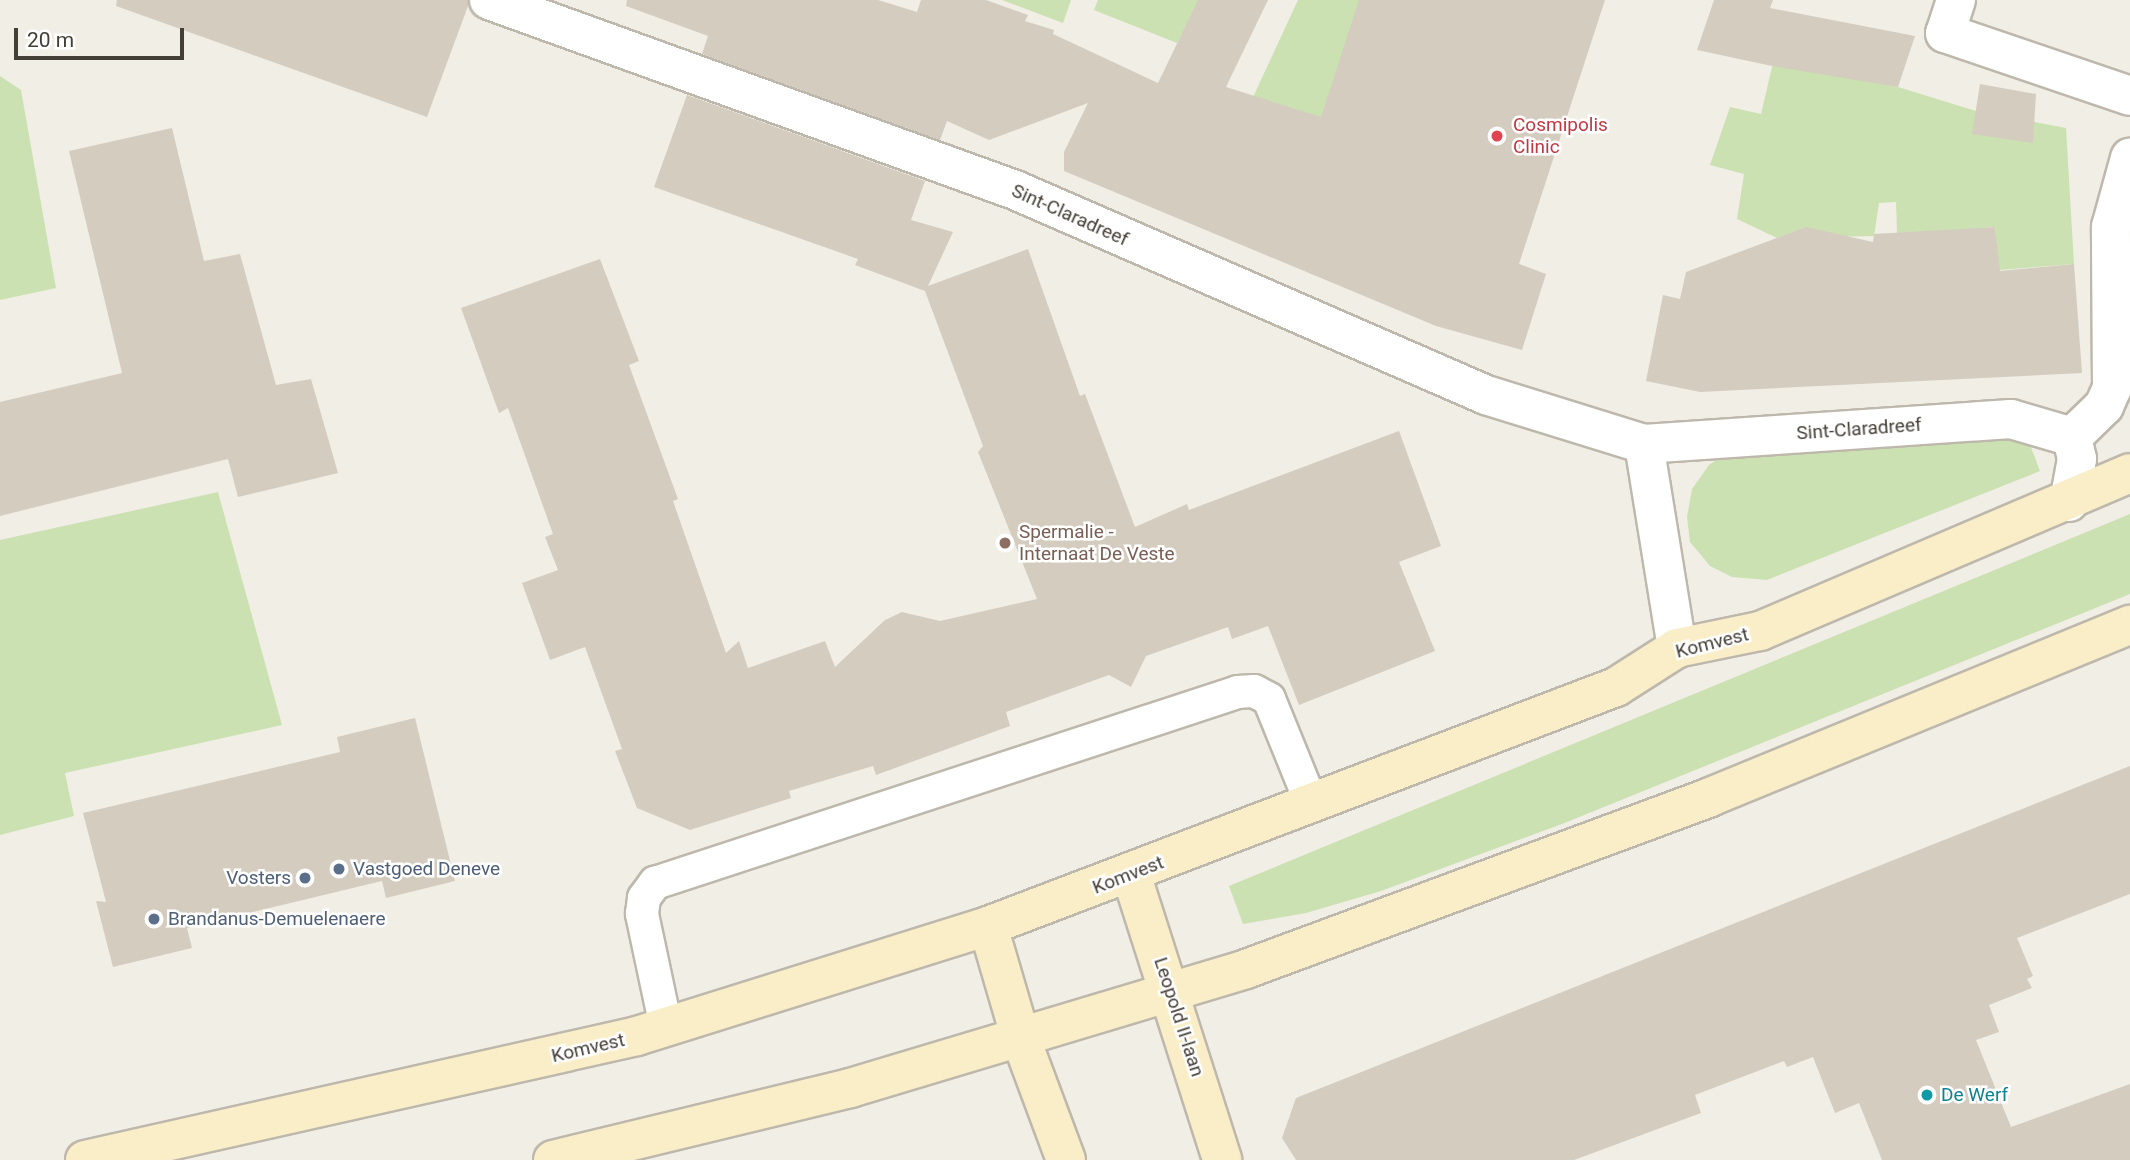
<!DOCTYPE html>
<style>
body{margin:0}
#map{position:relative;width:2130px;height:1160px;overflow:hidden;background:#f1eee6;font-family:Roboto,sans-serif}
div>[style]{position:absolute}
.green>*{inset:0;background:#cbe1b2}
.building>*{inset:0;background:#d4ccbf}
.roads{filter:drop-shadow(2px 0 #beb8ac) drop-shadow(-2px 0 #beb8ac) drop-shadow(0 2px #beb8ac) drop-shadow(0 -2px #beb8ac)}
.lane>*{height:32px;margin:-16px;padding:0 16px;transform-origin:16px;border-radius:16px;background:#fff}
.street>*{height:38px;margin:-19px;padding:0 19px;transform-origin:19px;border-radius:19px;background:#fff}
.secondary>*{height:38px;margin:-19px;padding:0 19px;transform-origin:19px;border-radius:19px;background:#f9eec8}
.dots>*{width:19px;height:19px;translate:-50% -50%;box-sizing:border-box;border:4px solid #fff;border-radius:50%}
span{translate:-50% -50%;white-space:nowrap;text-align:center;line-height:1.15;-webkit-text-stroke:5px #fff;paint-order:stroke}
.health-label{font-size:19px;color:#be3a42}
.left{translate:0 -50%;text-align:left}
.street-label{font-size:19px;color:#433e36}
.education-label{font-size:19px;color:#785e54}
.service-label{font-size:19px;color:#4e5e75}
.right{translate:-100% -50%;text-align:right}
.culture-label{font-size:19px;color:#0d838f}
.scale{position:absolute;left:14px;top:28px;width:170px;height:32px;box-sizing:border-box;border:4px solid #433e36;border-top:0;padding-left:9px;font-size:21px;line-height:24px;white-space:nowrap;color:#433e36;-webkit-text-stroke:5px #fff;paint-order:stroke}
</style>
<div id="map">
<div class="green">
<i style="clip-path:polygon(1002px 0,1071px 0,1063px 23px)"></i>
<i style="clip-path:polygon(1098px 0,1201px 0,1177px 43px,1094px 10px)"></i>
<i style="clip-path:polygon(1298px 0,1359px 0,1445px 96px,1235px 136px)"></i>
<i style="clip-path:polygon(1773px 63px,1898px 87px,1976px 111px,2066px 128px,2074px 264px,1999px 270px,1995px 227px,1969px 229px,1898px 266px,1896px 202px,1879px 203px,1874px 236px,1823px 237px,1801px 229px,1777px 238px,1737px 219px,1744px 174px,1710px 165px,1730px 107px,1761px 114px)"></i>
<i style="clip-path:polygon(0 76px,21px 90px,56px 288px,0 300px)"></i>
<i style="clip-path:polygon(2027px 437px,2040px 471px,1767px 580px,1732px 577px,1710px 566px,1690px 542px,1687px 517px,1692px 489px,1709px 465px,1721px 457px)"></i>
<i style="clip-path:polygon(218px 492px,282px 725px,65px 773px,74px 816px,0 835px,0 540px)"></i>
<i style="clip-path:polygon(2130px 514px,2130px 594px,1562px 824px,1381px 891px,1306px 913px,1243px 924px,1229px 886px)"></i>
</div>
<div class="building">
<i style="clip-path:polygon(117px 0,468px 0,468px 6px,427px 117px,116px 6px)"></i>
<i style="clip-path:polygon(627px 0,878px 0,917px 12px,921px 0,986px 0,1028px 15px,1025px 21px,1054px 30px,1053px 34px,1158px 83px,1198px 0,1268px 0,1226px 87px,1321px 117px,1359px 0,1605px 0,1519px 264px,1546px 274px,1522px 350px,1436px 326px,1064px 171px,1064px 152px,1088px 103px,989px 140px,947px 121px,940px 140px,702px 54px,708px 36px,626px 6px)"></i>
<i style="clip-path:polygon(1714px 0,1773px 0,1770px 8px,1915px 36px,1898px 87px,1772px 66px,1697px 50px)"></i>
<i style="clip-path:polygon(1980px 84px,2036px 94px,2033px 143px,1972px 134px)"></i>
<i style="clip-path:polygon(687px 95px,925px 181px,911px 220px,953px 232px,928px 286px,1028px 249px,1080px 396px,1085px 394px,1135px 527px,1187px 504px,1189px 510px,1399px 431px,1441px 546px,1399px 562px,1435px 651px,1299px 705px,1268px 626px,1232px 639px,1228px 627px,1146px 656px,1131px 687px,1109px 675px,1006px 712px,1010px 726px,876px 775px,873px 766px,789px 791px,791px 798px,690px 830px,637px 808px,615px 751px,622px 749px,585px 647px,550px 660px,522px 583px,558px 570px,545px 537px,553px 534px,508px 408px,499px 413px,461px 308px,600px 259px,639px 361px,629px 365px,678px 499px,673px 501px,726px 653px,739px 641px,748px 668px,825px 641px,835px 667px,885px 620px,902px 612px,940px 621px,1037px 599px,978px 452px,983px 446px,925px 291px,855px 265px,858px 259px,654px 187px)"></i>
<i style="clip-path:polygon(172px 128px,204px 261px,240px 254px,276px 385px,311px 379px,338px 473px,238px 497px,228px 459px,0 516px,0 402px,122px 373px,69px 151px)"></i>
<i style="clip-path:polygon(1806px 227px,1873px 242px,1874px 234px,1995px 227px,2000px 271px,2074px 264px,2082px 373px,1700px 392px,1646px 381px,1663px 295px,1680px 299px,1686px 272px)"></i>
<i style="clip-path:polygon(415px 718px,455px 881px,386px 898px,382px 881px,187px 928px,192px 948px,113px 967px,96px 901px,106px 902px,83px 813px,340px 752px,337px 737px)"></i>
<i style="clip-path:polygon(2130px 766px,2130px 894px,2017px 938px,2033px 976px,2027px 979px,2032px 988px,1989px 1005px,1999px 1032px,1976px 1040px,2011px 1127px,2130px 1084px,2130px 1160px,1882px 1160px,1859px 1103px,1835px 1113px,1813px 1057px,1787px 1067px,1784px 1061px,1695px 1095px,1701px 1113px,1574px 1160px,1296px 1160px,1282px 1138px,1296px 1098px)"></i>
</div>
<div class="roads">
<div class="lane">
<i style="left:666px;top:1027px;width:116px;rotate:-102deg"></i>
<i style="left:642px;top:914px;width:16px;rotate:-83deg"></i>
<i style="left:644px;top:898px;width:19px;rotate:-54deg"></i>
<i style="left:655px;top:883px;width:613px;rotate:-18.14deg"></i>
<i style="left:1238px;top:692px;width:16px;rotate:-4deg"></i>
<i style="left:1254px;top:691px;width:17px;rotate:28deg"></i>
<i style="left:1269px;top:699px;width:114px;rotate:67.9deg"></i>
</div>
<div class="street">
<i style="left:489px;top:0;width:559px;rotate:19.86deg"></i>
<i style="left:1015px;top:190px;width:514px;rotate:23.52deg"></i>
<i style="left:1486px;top:395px;width:165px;rotate:17.2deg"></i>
<i style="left:1644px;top:444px;width:368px;rotate:-3.9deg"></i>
<i style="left:2011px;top:419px;width:64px;rotate:16.4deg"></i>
<i style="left:1956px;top:0;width:35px;rotate:108deg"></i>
<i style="left:1945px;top:33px;width:195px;rotate:18.8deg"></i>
<i style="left:2072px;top:437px;width:45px;rotate:-44.1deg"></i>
<i style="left:2104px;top:406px;width:20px;rotate:-66deg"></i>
<i style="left:2112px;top:388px;width:161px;rotate:-90.4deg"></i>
<i style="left:2111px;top:227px;width:72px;rotate:-74.6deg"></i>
<i style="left:1644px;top:444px;width:207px;rotate:80.8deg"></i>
<i style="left:2069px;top:502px;width:44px;rotate:-79.5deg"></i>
<i style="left:2077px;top:459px;width:23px;rotate:-103deg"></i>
</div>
<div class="secondary">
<i style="left:1131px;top:874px;width:300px;rotate:72.3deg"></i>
<i style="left:988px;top:926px;width:118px;rotate:73.7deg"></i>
<i style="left:1021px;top:1039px;width:129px;rotate:69.6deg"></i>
<i style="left:85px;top:1160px;width:566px;rotate:-12.66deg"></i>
<i style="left:637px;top:1036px;width:368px;rotate:-17.4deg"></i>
<i style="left:988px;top:926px;width:672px;rotate:-20.84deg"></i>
<i style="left:1616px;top:687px;width:72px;rotate:-32.6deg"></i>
<i style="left:1677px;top:648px;width:85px;rotate:-11.6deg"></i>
<i style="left:1760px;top:631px;width:402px;rotate:-23.1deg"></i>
<i style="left:553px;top:1160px;width:306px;rotate:-13.6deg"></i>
<i style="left:850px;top:1088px;width:413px;rotate:-16.7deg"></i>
<i style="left:1246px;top:969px;width:495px;rotate:-20.3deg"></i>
<i style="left:1710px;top:797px;width:454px;rotate:-22.3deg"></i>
</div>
</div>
<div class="dots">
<i style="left:1497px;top:136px;background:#e0444e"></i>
<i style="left:1005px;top:543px;background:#8d6e63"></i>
<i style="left:339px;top:869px;background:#5c6f8a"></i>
<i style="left:305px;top:878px;background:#5c6f8a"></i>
<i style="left:154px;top:919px;background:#5c6f8a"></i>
<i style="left:1927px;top:1095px;background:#0f9aa8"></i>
</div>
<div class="health-label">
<span class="left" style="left:1513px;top:136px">Cosmipolis<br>Clinic</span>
</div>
<div class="street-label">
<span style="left:1070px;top:215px;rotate:24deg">Sint-Claradreef</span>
<span style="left:1859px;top:429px;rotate:-4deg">Sint-Claradreef</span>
<span style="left:1712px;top:643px;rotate:-14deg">Komvest</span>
<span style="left:1128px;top:875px;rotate:-21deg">Komvest</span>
<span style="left:1179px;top:1017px;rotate:72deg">Leopold II-laan</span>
<span style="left:588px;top:1048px;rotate:-13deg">Komvest</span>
</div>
<div class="education-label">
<span class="left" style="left:1019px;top:543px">Spermalie -<br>Internaat De Veste</span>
</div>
<div class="service-label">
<span class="left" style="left:353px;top:869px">Vastgoed Deneve</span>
<span class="right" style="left:291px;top:878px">Vosters</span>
<span class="left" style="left:168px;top:919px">Brandanus-Demuelenaere</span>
</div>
<div class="culture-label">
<span class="left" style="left:1941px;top:1095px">De Werf</span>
</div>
<div class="scale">20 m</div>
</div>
